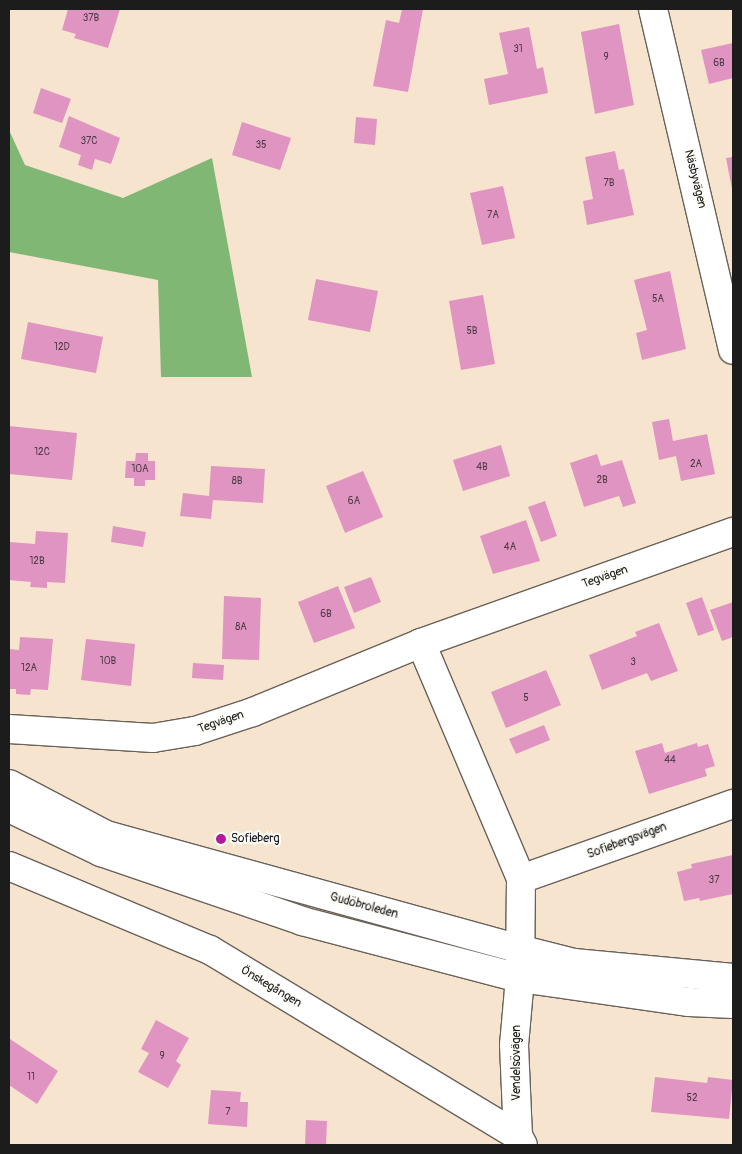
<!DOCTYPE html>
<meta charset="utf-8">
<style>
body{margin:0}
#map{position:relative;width:742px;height:1154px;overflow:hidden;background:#f7e4ce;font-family:Pangolin,sans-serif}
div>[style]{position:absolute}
.forest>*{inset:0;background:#80b774}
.building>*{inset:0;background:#e094c2}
.roads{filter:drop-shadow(1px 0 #69625a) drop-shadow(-1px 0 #69625a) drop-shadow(0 1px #69625a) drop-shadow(0 -1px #69625a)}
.minor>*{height:28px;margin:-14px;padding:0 14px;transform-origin:14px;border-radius:14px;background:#fff}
.major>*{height:28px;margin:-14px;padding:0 14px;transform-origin:14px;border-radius:14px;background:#fff}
.dots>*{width:14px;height:14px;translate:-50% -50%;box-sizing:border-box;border:2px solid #fdfcf7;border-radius:50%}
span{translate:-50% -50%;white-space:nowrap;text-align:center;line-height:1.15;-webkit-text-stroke:4px #fdfcf7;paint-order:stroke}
.number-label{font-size:10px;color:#4d3a46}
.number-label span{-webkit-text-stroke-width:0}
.street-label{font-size:12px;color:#1c1c1c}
.poi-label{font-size:12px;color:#1c1c1c}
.left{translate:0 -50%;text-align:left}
.frame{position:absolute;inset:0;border:10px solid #1c1c1c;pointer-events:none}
</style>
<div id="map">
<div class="forest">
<i style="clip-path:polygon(9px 130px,25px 165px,123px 198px,212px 158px,252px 377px,161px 377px,158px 280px,9px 252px)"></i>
</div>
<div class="building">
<i style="clip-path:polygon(68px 9px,120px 9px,108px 48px,74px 38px,76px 34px,62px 30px)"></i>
<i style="clip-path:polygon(402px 9px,423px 9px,408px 92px,373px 86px,386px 20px,399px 23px)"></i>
<i style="clip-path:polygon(619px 24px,634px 105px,595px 114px,581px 32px)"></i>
<i style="clip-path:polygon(529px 27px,537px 69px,543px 67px,548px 93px,489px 105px,484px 79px,508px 74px,499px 33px)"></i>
<i style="clip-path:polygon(733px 43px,733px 78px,709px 84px,701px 50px)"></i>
<i style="clip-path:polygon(41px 88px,71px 99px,62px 123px,33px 113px)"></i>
<i style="clip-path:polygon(69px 116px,120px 138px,111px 164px,95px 159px,92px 170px,78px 165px,81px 155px,59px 147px)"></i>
<i style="clip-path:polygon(356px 117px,377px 119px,375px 145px,354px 143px)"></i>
<i style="clip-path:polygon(242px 122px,291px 138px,280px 170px,232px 155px)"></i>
<i style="clip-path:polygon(615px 151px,619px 170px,624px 169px,634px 215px,587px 225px,583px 201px,593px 199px,585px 157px)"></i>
<i style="clip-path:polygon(733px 157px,733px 189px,732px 189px,726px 158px)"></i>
<i style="clip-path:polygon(503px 186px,515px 238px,482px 245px,470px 193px)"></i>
<i style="clip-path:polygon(670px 271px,686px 349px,642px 360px,636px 333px,647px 330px,634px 280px)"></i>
<i style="clip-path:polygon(316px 279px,378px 291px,370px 332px,308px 320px)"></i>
<i style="clip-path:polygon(483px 295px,495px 364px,461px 370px,449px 301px)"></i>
<i style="clip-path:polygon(28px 322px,103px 337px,96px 373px,21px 359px)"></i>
<i style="clip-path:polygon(669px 419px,673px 441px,707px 434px,715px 474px,681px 481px,676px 456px,659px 460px,652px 422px)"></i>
<i style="clip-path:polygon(9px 426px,77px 433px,72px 480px,9px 474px)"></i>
<i style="clip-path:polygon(501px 445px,510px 476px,463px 491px,453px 460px)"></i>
<i style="clip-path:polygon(136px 453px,148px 453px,148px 461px,155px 461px,155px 480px,145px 480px,145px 486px,134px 486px,134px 478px,125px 478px,126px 461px,135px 461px)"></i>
<i style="clip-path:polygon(597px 454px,601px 466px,622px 460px,636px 503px,623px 507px,619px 496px,584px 507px,570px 463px)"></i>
<i style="clip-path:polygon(211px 466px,265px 469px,263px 503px,213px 500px,211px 519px,180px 516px,183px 493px,209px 496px)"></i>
<i style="clip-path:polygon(363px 471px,383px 517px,345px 533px,326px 486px)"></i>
<i style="clip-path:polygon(545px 501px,557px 536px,541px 542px,528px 507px)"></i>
<i style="clip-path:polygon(526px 520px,540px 561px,493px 574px,480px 536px)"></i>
<i style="clip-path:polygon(113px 526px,146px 532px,143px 547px,111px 542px)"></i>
<i style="clip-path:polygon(36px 531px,68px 533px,65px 583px,47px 582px,47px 588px,30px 587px,31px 582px,9px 580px,9px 542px,35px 544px)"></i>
<i style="clip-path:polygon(371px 577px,381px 602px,354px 613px,344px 587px)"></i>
<i style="clip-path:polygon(338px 586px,355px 628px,314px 643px,298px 602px)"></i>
<i style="clip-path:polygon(224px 596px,261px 598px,259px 660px,222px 659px)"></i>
<i style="clip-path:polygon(702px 597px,714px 630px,698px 636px,686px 603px)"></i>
<i style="clip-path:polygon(733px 602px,733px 637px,722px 641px,710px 610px)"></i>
<i style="clip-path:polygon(659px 623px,678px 671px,651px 681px,647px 673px,602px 690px,589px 655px,637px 636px,635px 632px)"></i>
<i style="clip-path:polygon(20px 637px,53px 639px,48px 690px,31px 689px,30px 695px,16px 694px,16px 689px,9px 689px,9px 649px,19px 650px)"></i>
<i style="clip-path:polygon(86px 639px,135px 644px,131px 686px,81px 680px)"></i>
<i style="clip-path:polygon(193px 663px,224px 665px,223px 680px,192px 678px)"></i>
<i style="clip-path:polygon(546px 670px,561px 705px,506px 728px,491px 692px)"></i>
<i style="clip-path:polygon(544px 725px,550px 740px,516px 754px,509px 739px)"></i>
<i style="clip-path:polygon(662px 743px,665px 753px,697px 743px,698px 747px,708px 744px,715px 766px,705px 769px,707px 776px,649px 794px,635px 751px)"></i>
<i style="clip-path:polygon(733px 855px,733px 894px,700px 901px,699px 898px,684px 901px,677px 872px,692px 868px,691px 864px)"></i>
<i style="clip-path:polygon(156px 1020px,189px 1038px,176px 1061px,181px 1065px,168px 1088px,138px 1072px,149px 1053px,141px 1049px)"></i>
<i style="clip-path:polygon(10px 1039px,58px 1071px,37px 1104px,9px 1085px)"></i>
<i style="clip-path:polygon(655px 1077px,707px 1083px,708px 1077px,733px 1080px,729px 1119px,651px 1112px)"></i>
<i style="clip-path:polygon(211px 1090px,241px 1092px,240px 1102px,248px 1102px,247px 1127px,208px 1124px)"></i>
<i style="clip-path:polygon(306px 1120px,327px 1121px,326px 1145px,305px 1145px)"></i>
</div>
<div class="roads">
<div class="minor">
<i style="left:653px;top:9px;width:350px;rotate:76.8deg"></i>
<i style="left:421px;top:643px;width:331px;rotate:-19.6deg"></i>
<i style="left:9px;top:729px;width:144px;rotate:3.6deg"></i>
<i style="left:153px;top:738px;width:43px;rotate:-9.5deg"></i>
<i style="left:195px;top:731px;width:61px;rotate:-18.1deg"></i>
<i style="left:253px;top:712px;width:182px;rotate:-22.3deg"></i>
<i style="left:421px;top:643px;width:256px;rotate:67deg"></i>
<i style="left:521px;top:879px;width:99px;rotate:90.6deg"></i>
<i style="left:520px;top:978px;width:67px;rotate:95.1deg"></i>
<i style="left:514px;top:1045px;width:91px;rotate:87.5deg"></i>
<i style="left:518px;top:1136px;width:10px;rotate:61deg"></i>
<i style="left:9px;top:866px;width:218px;rotate:22.7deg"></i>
<i style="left:210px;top:950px;width:360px;rotate:31.1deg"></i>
<i style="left:521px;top:879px;width:225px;rotate:-19.5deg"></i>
</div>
<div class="major">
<i style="left:9px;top:784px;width:110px;rotate:27.7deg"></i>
<i style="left:106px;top:835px;width:428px;rotate:15.4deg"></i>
<i style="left:519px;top:949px;width:57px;rotate:14.3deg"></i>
<i style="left:574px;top:963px;width:160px;rotate:5.4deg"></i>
<i style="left:9px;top:808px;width:102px;rotate:25.6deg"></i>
<i style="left:101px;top:852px;width:213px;rotate:18.9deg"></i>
<i style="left:302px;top:921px;width:225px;rotate:14.7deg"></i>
<i style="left:520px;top:978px;width:171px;rotate:8.1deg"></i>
<i style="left:689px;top:1002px;width:44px;rotate:2.6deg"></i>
</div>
</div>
<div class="dots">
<i style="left:221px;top:839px;background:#b5179e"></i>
</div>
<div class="number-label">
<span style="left:91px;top:19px">37B</span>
<span style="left:518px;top:50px">31</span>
<span style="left:606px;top:58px">9</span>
<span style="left:719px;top:64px">6B</span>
<span style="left:89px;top:142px">37C</span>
<span style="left:261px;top:146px">35</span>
<span style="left:609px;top:184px">7B</span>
<span style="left:493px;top:216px">7A</span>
<span style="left:658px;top:300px">5A</span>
<span style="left:472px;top:332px">5B</span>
<span style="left:62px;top:348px">12D</span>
<span style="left:42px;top:453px">12C</span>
<span style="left:696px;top:465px">2A</span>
<span style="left:482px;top:468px">4B</span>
<span style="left:140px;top:470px">10A</span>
<span style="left:602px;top:481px">2B</span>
<span style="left:237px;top:482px">8B</span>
<span style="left:354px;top:502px">6A</span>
<span style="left:510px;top:548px">4A</span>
<span style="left:37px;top:562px">12B</span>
<span style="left:326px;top:615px">6B</span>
<span style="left:241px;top:628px">8A</span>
<span style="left:108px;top:662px">10B</span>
<span style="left:633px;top:663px">3</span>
<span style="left:29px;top:669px">12A</span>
<span style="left:526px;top:699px">5</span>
<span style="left:670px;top:761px">44</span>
<span style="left:714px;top:881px">37</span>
<span style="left:162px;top:1057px">9</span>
<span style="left:31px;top:1078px">11</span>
<span style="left:692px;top:1099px">52</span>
<span style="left:228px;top:1113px">7</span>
</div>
<div class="street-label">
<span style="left:695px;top:179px;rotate:76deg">Näsbyvägen</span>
<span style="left:605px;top:577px;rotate:-19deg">Tegvägen</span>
<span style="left:221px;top:722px;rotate:-19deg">Tegvägen</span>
<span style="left:627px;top:841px;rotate:-20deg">Sofiebergsvägen</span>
<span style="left:364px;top:906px;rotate:15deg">Gudöbroleden</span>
<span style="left:271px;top:987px;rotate:31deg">Önskegången</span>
<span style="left:517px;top:1063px;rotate:-90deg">Vendelsövägen</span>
</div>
<div class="poi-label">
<span class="left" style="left:231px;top:839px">Sofieberg</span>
</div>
<div class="frame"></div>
</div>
